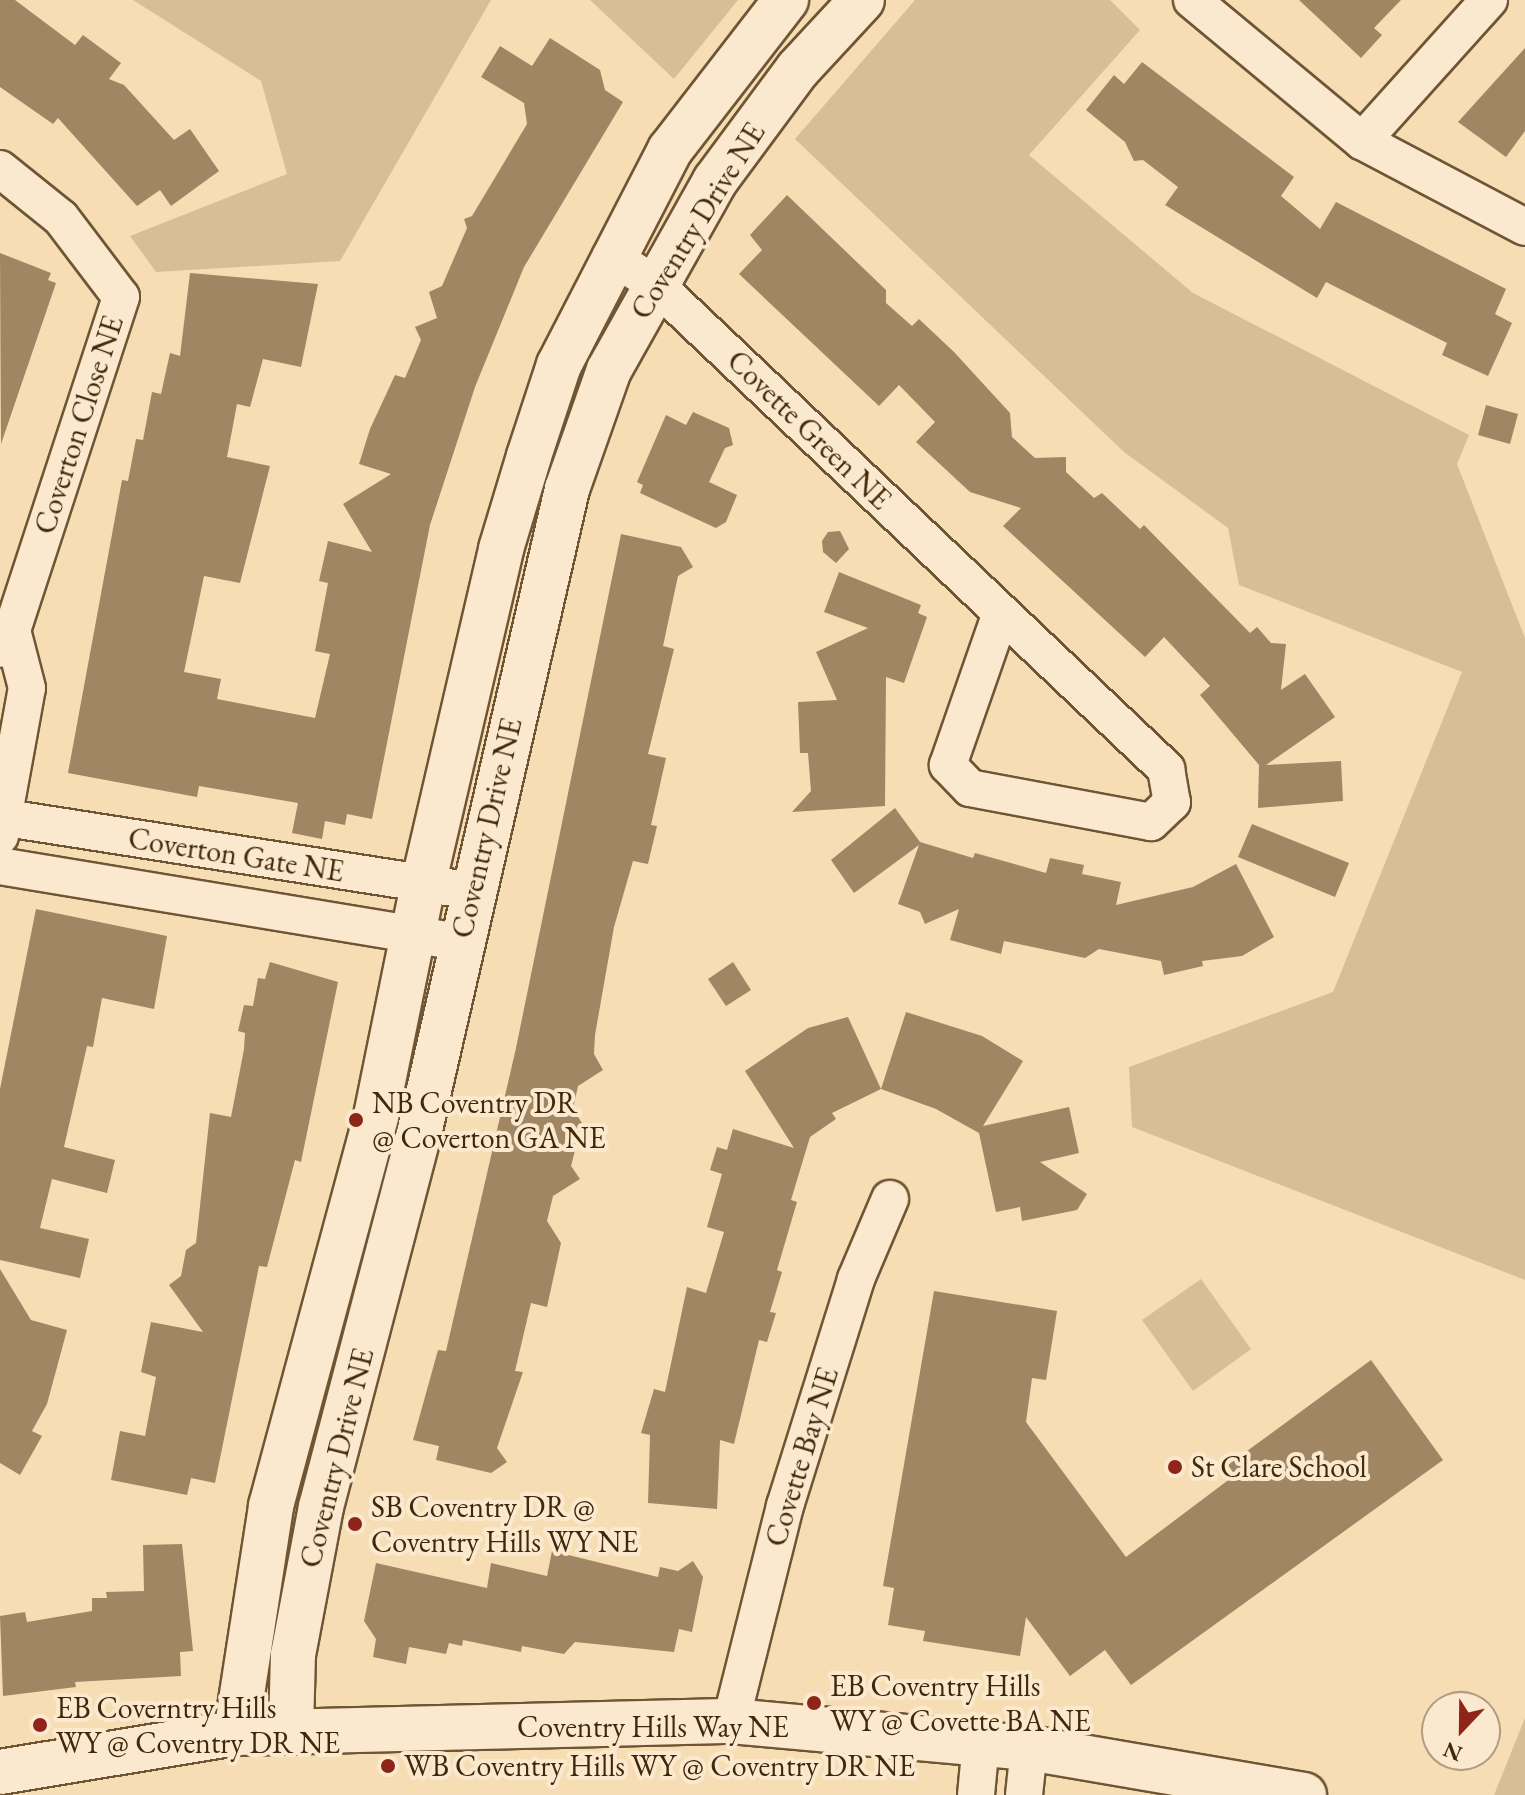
<!DOCTYPE html>
<style>
body{margin:0}
#map{position:relative;width:1525px;height:1795px;overflow:hidden;background:#f7ddb4;font-family:"EB Garamond",serif}
div>[style]{position:absolute}
.green>*{inset:0;background:#d8be97}
.building>*{inset:0;background:#a08662}
.roads{filter:drop-shadow(2px 0 #6f5534) drop-shadow(-2px 0 #6f5534) drop-shadow(0 2px #6f5534) drop-shadow(0 -2px #6f5534)}
.minor>*{height:36px;margin:-18px;padding:0 18px;transform-origin:18px;border-radius:18px;background:#fae9ce}
.tertiary>*{height:44px;margin:-22px;padding:0 22px;transform-origin:22px;border-radius:22px;background:#fae9ce}
.dots>*{width:22px;height:22px;translate:-50% -50%;box-sizing:border-box;border:4px solid #fae9ce;border-radius:50%}
span{translate:-50% -50%;white-space:nowrap;text-align:center;line-height:1.15;-webkit-text-stroke:8px #fae9ce;paint-order:stroke}
.street-label{font-size:30px;color:#42280a}
.poi-label{font-size:30px;color:#42280a}
.left{translate:0 -50%;text-align:left}
.north{position:absolute;left:1421px;top:1691px;width:80px;height:80px;box-sizing:border-box;background:#fae9ce;border:2px solid #b09c80;border-radius:50%;rotate:202deg;font-size:22px;font-weight:700;line-height:32px;text-align:center;color:#42280a}
.north::after{content:'';display:block;margin:auto;width:28px;height:36px;background:#8f2418;clip-path:polygon(50% 0,100% 100%,50% 72%,0 100%)}
</style>
<div id="map">
<div class="green">
<i style="clip-path:polygon(133px 0,491px 0,340px 261px,156px 272px,130px 236px,287px 174px,261px 81px)"></i>
<i style="clip-path:polygon(590px 0,738px 0,674px 79px)"></i>
<i style="clip-path:polygon(915px 0,1110px 0,1140px 30px,1029px 155px,1193px 293px,1469px 435px,1457px 464px,1525px 638px,1525px 1280px,1132px 1127px,1129px 1067px,1333px 992px,1462px 672px,1239px 585px,1228px 528px,1124px 452px,795px 139px)"></i>
<i style="clip-path:polygon(428px 988px,434px 989px,315px 1459px,308px 1458px)"></i>
<i style="clip-path:polygon(1201px 1279px,1251px 1349px,1193px 1391px,1142px 1320px)"></i>
<i style="clip-path:polygon(1525px 1718px,1525px 1795px,1494px 1795px)"></i>
</div>
<div class="building">
<i style="clip-path:polygon(0 0,15px 0,75px 45px,83px 35px,121px 63px,109px 79px,124px 85px,174px 140px,190px 129px,219px 171px,171px 206px,160px 190px,137px 206px,58px 118px,53px 124px,0 87px)"></i>
<i style="clip-path:polygon(1299px 0,1401px 0,1374px 28px,1382px 35px,1361px 58px)"></i>
<i style="clip-path:polygon(550px 38px,600px 70px,605px 90px,623px 102px,524px 267px,475px 387px,430px 525px,372px 819px,347px 814px,345px 825px,325px 821px,322px 839px,292px 833px,298px 803px,199px 786px,197px 797px,68px 773px,122px 480px,128px 481px,136px 439px,143px 440px,152px 392px,161px 394px,170px 353px,180px 356px,190px 273px,318px 284px,301px 367px,263px 359px,250px 407px,237px 404px,227px 457px,270px 466px,240px 583px,204px 576px,184px 672px,221px 679px,217px 699px,315px 718px,330px 654px,315px 651px,328px 583px,319px 581px,328px 541px,372px 552px,343px 504px,391px 474px,359px 464px,370px 429px,395px 375px,405px 378px,421px 340px,415px 327px,437px 318px,429px 292px,442px 286px,467px 228px,464px 219px,472px 216px,527px 124px,524px 103px,481px 77px,500px 46px,532px 66px)"></i>
<i style="clip-path:polygon(1525px 48px,1525px 131px,1506px 157px,1458px 122px)"></i>
<i style="clip-path:polygon(1142px 62px,1294px 177px,1281px 196px,1320px 229px,1336px 202px,1506px 289px,1495px 314px,1512px 323px,1488px 376px,1442px 355px,1447px 343px,1326px 282px,1317px 298px,1165px 205px,1178px 187px,1143px 160px,1134px 161px,1125px 142px,1086px 110px,1114px 75px,1124px 84px)"></i>
<i style="clip-path:polygon(787px 195px,886px 290px,886px 303px,912px 326px,919px 319px,954px 352px,1010px 413px,1012px 437px,1035px 458px,1066px 457px,1066px 472px,1094px 498px,1102px 493px,1140px 529px,1144px 525px,1250px 633px,1257px 627px,1271px 643px,1286px 644px,1281px 690px,1305px 674px,1335px 717px,1266px 765px,1341px 761px,1343px 801px,1258px 808px,1259px 765px,1200px 695px,1210px 686px,1164px 637px,1145px 657px,1003px 526px,1021px 508px,970px 492px,916px 442px,935px 422px,899px 385px,879px 406px,739px 274px,762px 250px,750px 235px)"></i>
<i style="clip-path:polygon(0 253px,51px 273px,48px 280px,56px 283px,1px 444px)"></i>
<i style="clip-path:polygon(1486px 405px,1518px 414px,1510px 444px,1478px 435px)"></i>
<i style="clip-path:polygon(693px 412px,729px 428px,733px 445px,725px 448px,709px 482px,737px 495px,726px 522px,716px 528px,640px 493px,643px 485px,637px 482px,666px 415px,686px 425px)"></i>
<i style="clip-path:polygon(840px 531px,849px 549px,836px 563px,823px 552px,822px 541px,828px 532px)"></i>
<i style="clip-path:polygon(621px 534px,681px 547px,693px 567px,678px 576px,663px 646px,674px 649px,648px 754px,666px 758px,651px 825px,657px 826px,648px 864px,633px 861px,614px 927px,595px 1035px,594px 1054px,603px 1070px,578px 1086px,573px 1109px,582px 1123px,571px 1166px,580px 1179px,553px 1196px,547px 1221px,561px 1243px,547px 1307px,531px 1303px,515px 1371px,523px 1372px,497px 1448px,507px 1462px,491px 1473px,436px 1460px,439px 1446px,413px 1440px,438px 1350px,446px 1351px,516px 1048px)"></i>
<i style="clip-path:polygon(839px 572px,921px 605px,918px 613px,927px 617px,904px 683px,886px 677px,885px 806px,792px 812px,811px 791px,808px 753px,800px 753px,798px 702px,837px 700px,816px 652px,868px 628px,824px 612px)"></i>
<i style="clip-path:polygon(895px 808px,920px 842px,973px 858px,975px 853px,1046px 873px,1050px 858px,1084px 865px,1082px 874px,1121px 882px,1116px 905px,1193px 887px,1236px 864px,1274px 937px,1242px 956px,1202px 961px,1203px 966px,1164px 975px,1161px 961px,1099px 949px,1085px 958px,1004px 941px,1001px 954px,950px 940px,959px 909px,925px 924px,920px 912px,898px 904px,919px 845px,854px 893px,831px 860px)"></i>
<i style="clip-path:polygon(1252px 824px,1349px 863px,1335px 897px,1238px 857px)"></i>
<i style="clip-path:polygon(36px 909px,167px 936px,154px 1009px,102px 998px,93px 1047px,87px 1046px,64px 1147px,115px 1160px,107px 1193px,52px 1179px,40px 1228px,89px 1239px,80px 1278px,0 1260px,0 1089px)"></i>
<i style="clip-path:polygon(270px 962px,338px 982px,301px 1162px,295px 1160px,267px 1267px,259px 1266px,215px 1483px,191px 1478px,187px 1495px,111px 1480px,120px 1431px,145px 1436px,156px 1377px,141px 1372px,151px 1322px,203px 1332px,169px 1285px,181px 1276px,186px 1250px,196px 1243px,210px 1113px,231px 1117px,244px 1049px,245px 1033px,238px 1031px,244px 1005px,253px 1006px,258px 978px,265px 979px)"></i>
<i style="clip-path:polygon(733px 962px,751px 990px,726px 1006px,708px 979px)"></i>
<i style="clip-path:polygon(906px 1012px,982px 1036px,1023px 1061px,983px 1126px,1069px 1107px,1079px 1153px,1040px 1162px,1087px 1194px,1077px 1210px,1022px 1221px,1020px 1207px,996px 1212px,979px 1133px,936px 1109px,881px 1089px,832px 1113px,836px 1119px,810px 1137px,791px 1200px,797px 1202px,777px 1270px,782px 1272px,770px 1312px,776px 1313px,767px 1342px,759px 1340px,734px 1444px,720px 1440px,717px 1509px,648px 1503px,650px 1435px,641px 1433px,654px 1389px,665px 1392px,687px 1287px,706px 1293px,724px 1232px,707px 1227px,722px 1174px,710px 1170px,717px 1147px,727px 1150px,733px 1129px,794px 1148px,745px 1071px,808px 1028px,848px 1017px,881px 1089px)"></i>
<i style="clip-path:polygon(0 1269px,31px 1320px,67px 1330px,47px 1404px,32px 1431px,42px 1436px,20px 1475px,0 1463px)"></i>
<i style="clip-path:polygon(934px 1291px,1057px 1311px,1046px 1380px,1032px 1378px,1026px 1422px,1126px 1557px,1235px 1475px,1228px 1465px,1371px 1360px,1443px 1460px,1131px 1685px,1105px 1650px,1070px 1676px,1026px 1617px,1020px 1656px,923px 1641px,925px 1631px,888px 1625px,894px 1588px,883px 1586px)"></i>
<i style="clip-path:polygon(182px 1544px,193px 1651px,180px 1652px,181px 1676px,75px 1682px,76px 1687px,3px 1696px,0 1616px,25px 1612px,27px 1622px,92px 1611px,92px 1598px,107px 1598px,106px 1592px,144px 1591px,143px 1545px)"></i>
<i style="clip-path:polygon(552px 1551px,658px 1577px,660px 1567px,678px 1571px,693px 1561px,703px 1577px,692px 1632px,679px 1629px,674px 1652px,575px 1642px,564px 1654px,522px 1646px,521px 1652px,463px 1640px,462px 1646px,449px 1643px,446px 1654px,409px 1647px,406px 1664px,373px 1657px,376px 1639px,364px 1621px,376px 1563px,487px 1588px,491px 1563px,547px 1576px)"></i>
</div>
<div class="roads">
<div class="minor">
<i style="left:1192px;top:0;width:221px;rotate:39.7deg"></i>
<i style="left:1362px;top:141px;width:184px;rotate:27.8deg"></i>
<i style="left:1362px;top:141px;width:190px;rotate:-48deg"></i>
<i style="left:0;top:169px;width:78px;rotate:38.8deg"></i>
<i style="left:61px;top:218px;width:99px;rotate:52.8deg"></i>
<i style="left:121px;top:297px;width:350px;rotate:108.1deg"></i>
<i style="left:12px;top:630px;width:22px;rotate:122deg"></i>
<i style="left:611px;top:256px;width:52px;rotate:32.5deg"></i>
<i style="left:655px;top:284px;width:705px;rotate:43.5deg"></i>
<i style="left:1166px;top:769px;width:34px;rotate:80deg"></i>
<i style="left:1172px;top:802px;width:29px;rotate:136deg"></i>
<i style="left:1151px;top:822px;width:184px;rotate:-169.4deg"></i>
<i style="left:970px;top:788px;width:32px;rotate:-134deg"></i>
<i style="left:948px;top:765px;width:161px;rotate:-70.8deg"></i>
<i style="left:0;top:817px;width:479px;rotate:8.9deg"></i>
<i style="left:0;top:836px;width:150px;rotate:-79.7deg"></i>
<i style="left:27px;top:688px;width:60px;rotate:-104.5deg"></i>
<i style="left:0;top:866px;width:467px;rotate:9.4deg"></i>
<i style="left:731px;top:1721px;width:222px;rotate:-75.9deg"></i>
<i style="left:785px;top:1506px;width:238px;rotate:-72.6deg"></i>
<i style="left:856px;top:1279px;width:87px;rotate:-67deg"></i>
<i style="left:976px;top:1795px;width:53px;rotate:-84.6deg"></i>
<i style="left:1024px;top:1795px;width:47px;rotate:-83.9deg"></i>
</div>
<div class="tertiary">
<i style="left:291px;top:1730px;width:75px;rotate:-88.5deg"></i>
<i style="left:293px;top:1655px;width:151px;rotate:-79.3deg"></i>
<i style="left:321px;top:1507px;width:382px;rotate:-75.3deg"></i>
<i style="left:418px;top:1138px;width:666px;rotate:-77.07deg"></i>
<i style="left:567px;top:489px;width:126px;rotate:-70.6deg"></i>
<i style="left:609px;top:370px;width:217px;rotate:-60.7deg"></i>
<i style="left:715px;top:181px;width:139px;rotate:-53.5deg"></i>
<i style="left:798px;top:69px;width:94px;rotate:-47.2deg"></i>
<i style="left:236px;top:1733px;width:230px;rotate:-81.2deg"></i>
<i style="left:271px;top:1506px;width:404px;rotate:-74.9deg"></i>
<i style="left:376px;top:1116px;width:236px;rotate:-78.5deg"></i>
<i style="left:423px;top:885px;width:345px;rotate:-76.9deg"></i>
<i style="left:501px;top:549px;width:97px;rotate:-73.2deg"></i>
<i style="left:529px;top:456px;width:96px;rotate:-71.8deg"></i>
<i style="left:559px;top:365px;width:242px;rotate:-62.7deg"></i>
<i style="left:670px;top:150px;width:190px;rotate:-52.3deg"></i>
<i style="left:0;top:1772px;width:239px;rotate:-9.4deg"></i>
<i style="left:236px;top:1733px;width:495px;rotate:-1.4deg"></i>
<i style="left:731px;top:1721px;width:299px;rotate:5.2deg"></i>
<i style="left:1029px;top:1748px;width:279px;rotate:9.7deg"></i>
</div>
</div>
<div class="dots">
<i style="left:356px;top:1120px;background:#8f2418"></i>
<i style="left:1175px;top:1467px;background:#8f2418"></i>
<i style="left:355px;top:1524px;background:#8f2418"></i>
<i style="left:814px;top:1703px;background:#8f2418"></i>
<i style="left:40px;top:1725px;background:#8f2418"></i>
<i style="left:388px;top:1766px;background:#8f2418"></i>
</div>
<div class="street-label">
<span style="left:698px;top:221px;rotate:-58deg">Coventry Drive NE</span>
<span style="left:79px;top:425px;rotate:-72deg">Coverton Close NE</span>
<span style="left:809px;top:430px;rotate:44deg">Covette Green NE</span>
<span style="left:487px;top:828px;rotate:-77deg">Coventry Drive NE</span>
<span style="left:236px;top:855px;rotate:9deg">Coverton Gate NE</span>
<span style="left:802px;top:1457px;rotate:-73deg">Covette Bay NE</span>
<span style="left:337px;top:1458px;rotate:-76deg">Coventry Drive NE</span>
<span style="left:653px;top:1727px">Coventry Hills Way NE</span>
</div>
<div class="poi-label">
<span class="left" style="left:372px;top:1120px">NB Coventry DR<br>@ Coverton GA NE</span>
<span class="left" style="left:1191px;top:1467px">St Clare School</span>
<span class="left" style="left:371px;top:1524px">SB Coventry DR @<br>Coventry Hills WY NE</span>
<span class="left" style="left:830px;top:1703px">EB Coventry Hills<br>WY @ Covette BA NE</span>
<span class="left" style="left:56px;top:1725px">EB Coverntry Hills<br>WY @ Coventry DR NE</span>
<span class="left" style="left:404px;top:1766px">WB Coventry Hills WY @ Coventry DR NE</span>
</div>
<div class="north">N</div>
</div>
